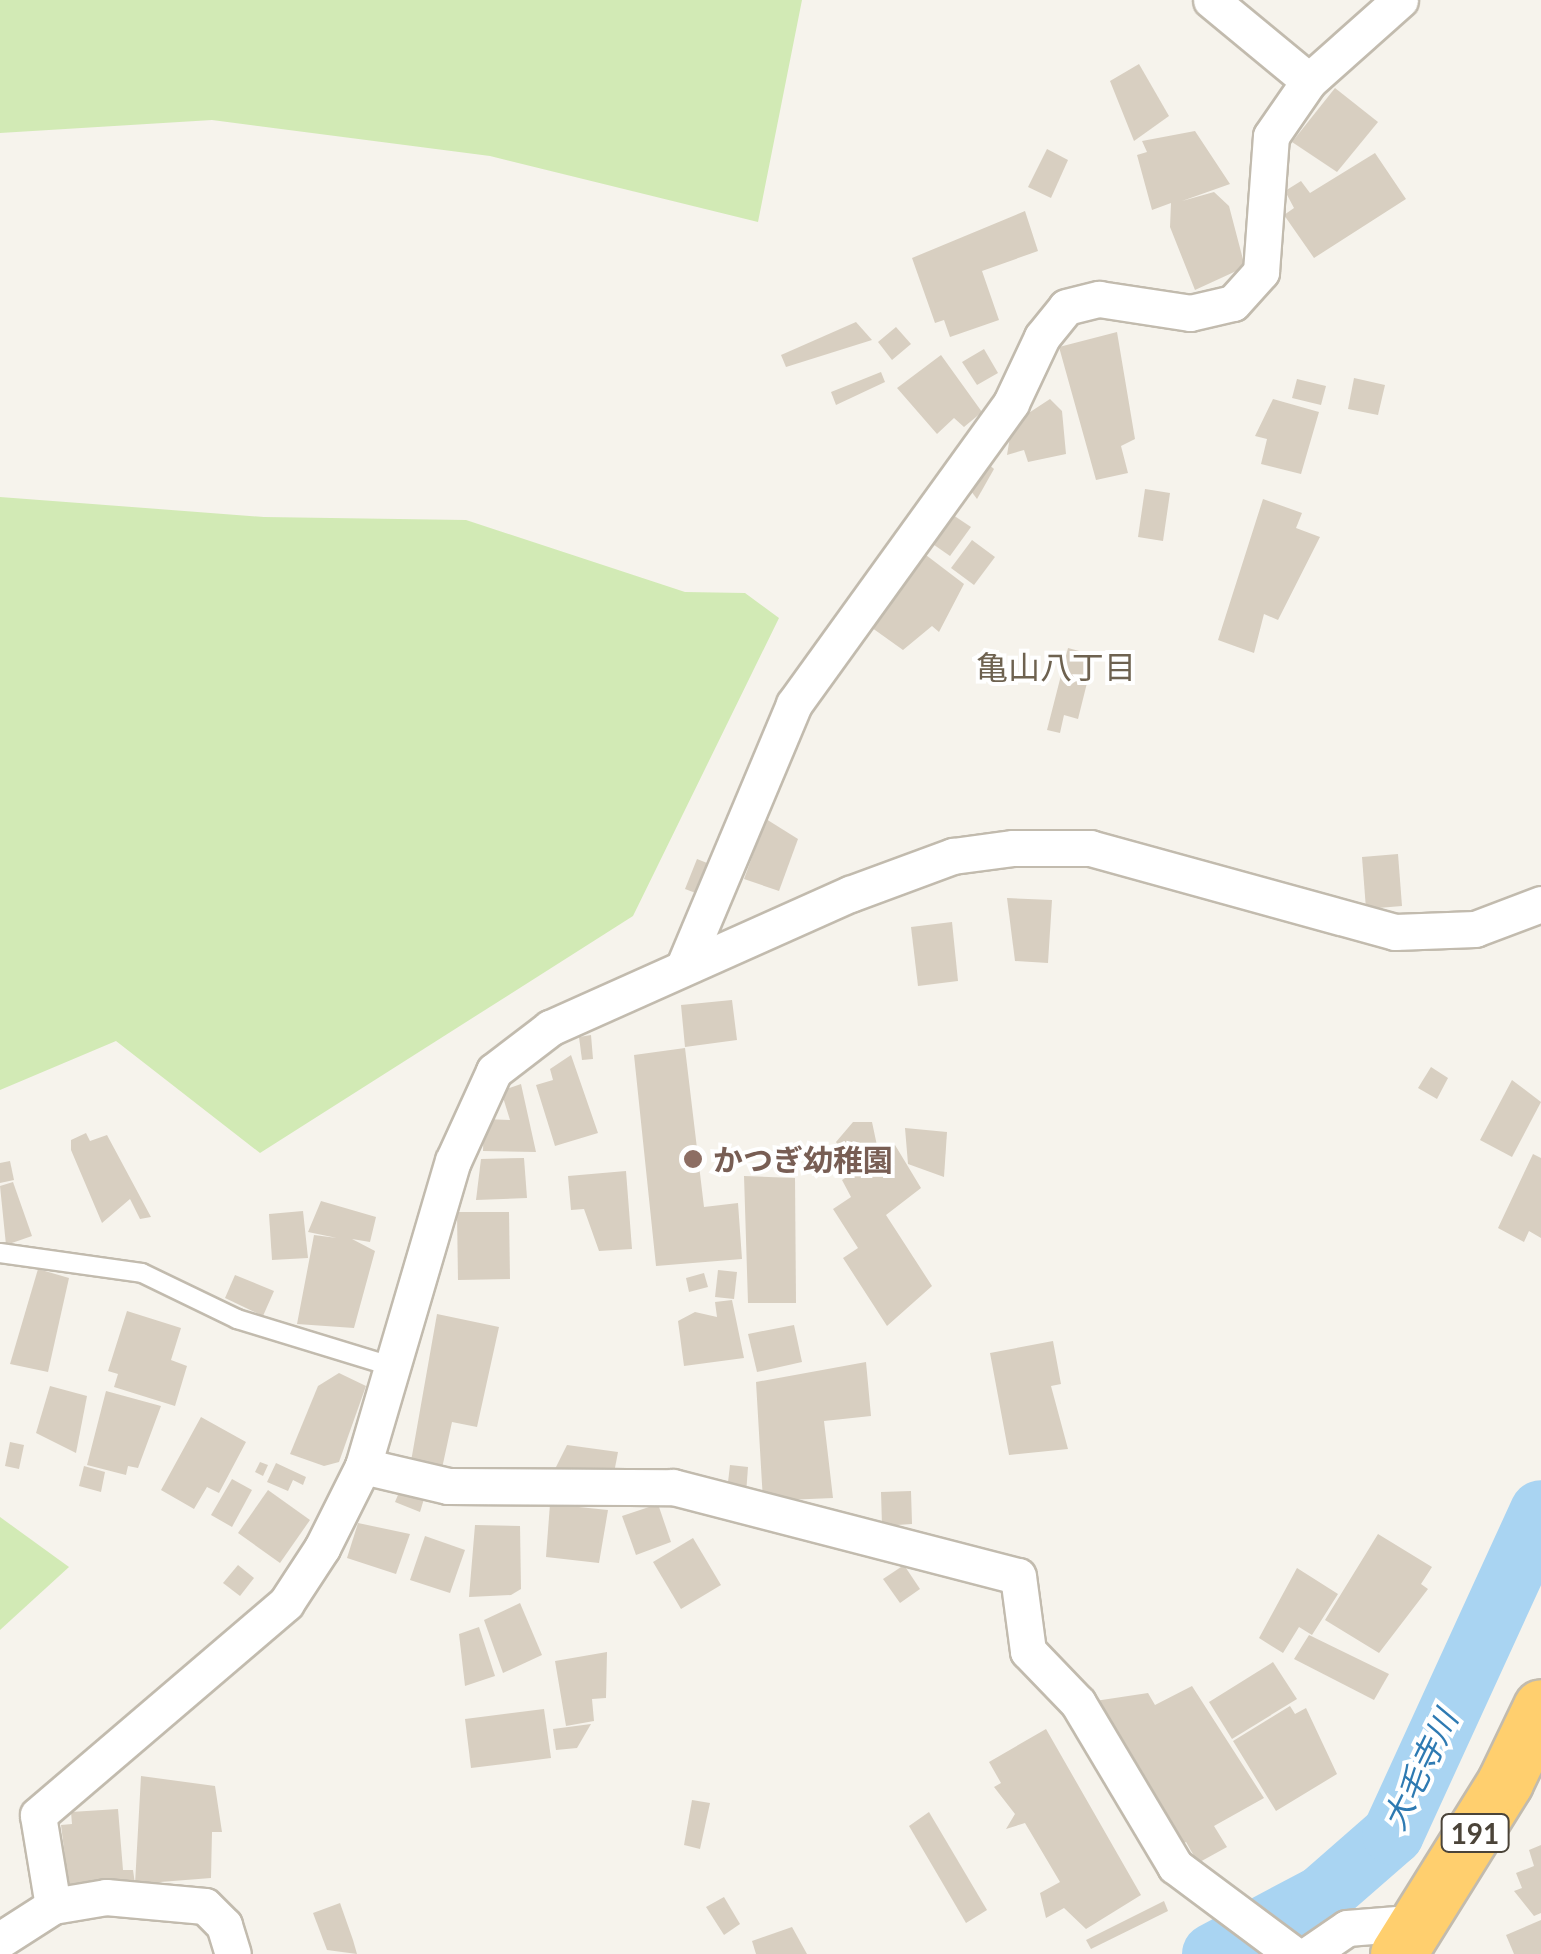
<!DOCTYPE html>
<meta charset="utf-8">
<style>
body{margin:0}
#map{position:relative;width:1541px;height:1954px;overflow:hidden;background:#f6f3ec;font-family:Lato,"Noto Sans JP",sans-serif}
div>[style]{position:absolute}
.green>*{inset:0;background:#d2eab5}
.river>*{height:62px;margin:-31px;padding:0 31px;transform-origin:31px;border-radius:31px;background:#a9d4f2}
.building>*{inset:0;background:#d8cfc1}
.roads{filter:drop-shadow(2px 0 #c2bbae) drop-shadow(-2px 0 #c2bbae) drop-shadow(0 2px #c2bbae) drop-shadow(0 -2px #c2bbae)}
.lane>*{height:18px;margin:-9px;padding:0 9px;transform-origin:9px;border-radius:9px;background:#fff}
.street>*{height:35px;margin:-17.5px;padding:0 17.5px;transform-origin:17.5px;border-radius:17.5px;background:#fff}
.highway>*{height:55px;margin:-27.5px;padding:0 27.5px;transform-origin:27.5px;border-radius:27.5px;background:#ffcf6e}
.dots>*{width:28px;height:28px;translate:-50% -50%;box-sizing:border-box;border:5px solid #fff;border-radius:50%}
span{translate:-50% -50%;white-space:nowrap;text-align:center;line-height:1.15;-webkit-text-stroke:8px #fff;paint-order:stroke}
.shield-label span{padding:2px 8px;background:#fff;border:2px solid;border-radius:8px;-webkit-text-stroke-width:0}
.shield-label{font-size:28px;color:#4b4439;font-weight:700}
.education-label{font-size:30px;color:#785e54;font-weight:700}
.left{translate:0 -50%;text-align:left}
.neighbourhood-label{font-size:32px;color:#6e6250}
.water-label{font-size:32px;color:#2e7ab2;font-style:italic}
</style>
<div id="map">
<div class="green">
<i style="clip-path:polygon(0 0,802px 0,758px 222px,490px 156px,212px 120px,0 133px)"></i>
<i style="clip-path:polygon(0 497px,264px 517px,466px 520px,685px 592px,745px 593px,779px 618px,633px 916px,260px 1153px,116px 1041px,0 1090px)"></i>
<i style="clip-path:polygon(0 1517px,69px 1567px,0 1630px)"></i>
</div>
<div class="river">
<i style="left:1213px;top:1954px;width:123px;rotate:-28deg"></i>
<i style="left:1322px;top:1896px;width:94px;rotate:-41.1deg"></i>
<i style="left:1393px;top:1834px;width:355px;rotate:-65.4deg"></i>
</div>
<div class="building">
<i style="clip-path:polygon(1139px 64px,1169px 116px,1134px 141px,1110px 81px)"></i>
<i style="clip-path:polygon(1335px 88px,1378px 122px,1337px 172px,1292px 142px)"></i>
<i style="clip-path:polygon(1195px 131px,1230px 184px,1182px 201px,1214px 192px,1229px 206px,1245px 267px,1195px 290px,1170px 227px,1171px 203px,1152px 210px,1137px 155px,1147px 152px,1142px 141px)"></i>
<i style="clip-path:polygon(1047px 149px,1068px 160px,1051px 198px,1028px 187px)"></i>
<i style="clip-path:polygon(1375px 153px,1406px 199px,1314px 258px,1284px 215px,1294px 208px,1285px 191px,1301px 181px,1310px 193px)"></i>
<i style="clip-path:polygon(1025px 211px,1038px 251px,982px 271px,999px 320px,950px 337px,944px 320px,935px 323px,912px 258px)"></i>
<i style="clip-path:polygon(856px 322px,872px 340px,786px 367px,781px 355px)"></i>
<i style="clip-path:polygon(896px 327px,911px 344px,892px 360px,878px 342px)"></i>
<i style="clip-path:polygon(1117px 332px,1135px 439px,1121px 446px,1128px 473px,1096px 480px,1059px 347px)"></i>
<i style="clip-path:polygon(984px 349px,998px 373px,977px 385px,962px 362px)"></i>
<i style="clip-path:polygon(941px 355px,982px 412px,964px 427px,954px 418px,937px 434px,897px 388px)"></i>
<i style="clip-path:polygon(881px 372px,885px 382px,836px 405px,831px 392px)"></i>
<i style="clip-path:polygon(1354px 378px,1385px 385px,1378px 415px,1348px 409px)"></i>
<i style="clip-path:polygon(1297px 379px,1326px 386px,1321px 405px,1292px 398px)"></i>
<i style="clip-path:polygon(1050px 399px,1062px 411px,1066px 454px,1028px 462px,1024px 450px,1007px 455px,1012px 424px)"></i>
<i style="clip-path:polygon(1273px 399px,1319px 412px,1301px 474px,1261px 464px,1267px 439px,1255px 436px)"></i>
<i style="clip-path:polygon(986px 462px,994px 469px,977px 499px,968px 487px)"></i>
<i style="clip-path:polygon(1145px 489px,1170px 493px,1163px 541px,1138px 537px)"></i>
<i style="clip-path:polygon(1263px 499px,1302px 513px,1296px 528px,1320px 537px,1278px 620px,1264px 614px,1254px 653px,1218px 640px)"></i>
<i style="clip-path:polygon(947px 511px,971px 527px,950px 556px,927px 540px)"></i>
<i style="clip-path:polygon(972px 540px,995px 557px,974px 585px,951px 568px)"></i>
<i style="clip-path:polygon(922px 552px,964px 584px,939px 632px,932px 626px,903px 650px,868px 625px)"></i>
<i style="clip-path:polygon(1068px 648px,1094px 655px,1078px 719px,1064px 715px,1060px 733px,1047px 730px)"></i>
<i style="clip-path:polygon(766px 819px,798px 839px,779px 891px,744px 879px)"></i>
<i style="clip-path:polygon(1398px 854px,1402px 906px,1366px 909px,1362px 857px)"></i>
<i style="clip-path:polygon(697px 859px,712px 865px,701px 895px,685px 889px)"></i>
<i style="clip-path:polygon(1007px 898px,1052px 900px,1048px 963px,1015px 961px)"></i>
<i style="clip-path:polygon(952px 922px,958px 981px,918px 986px,911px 927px)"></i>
<i style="clip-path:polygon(732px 1000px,737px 1040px,685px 1047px,681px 1005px)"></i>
<i style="clip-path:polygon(591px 1035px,593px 1059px,582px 1060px,579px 1037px)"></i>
<i style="clip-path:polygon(685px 1048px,704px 1207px,738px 1203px,742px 1259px,656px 1266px,634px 1055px)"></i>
<i style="clip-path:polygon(571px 1055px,598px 1133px,555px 1146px,536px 1085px,553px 1080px,550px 1069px)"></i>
<i style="clip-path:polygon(1431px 1067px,1448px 1078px,1437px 1099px,1418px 1088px)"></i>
<i style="clip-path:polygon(1512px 1080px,1541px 1102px,1512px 1157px,1480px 1140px)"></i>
<i style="clip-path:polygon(521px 1084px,536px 1152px,483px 1151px,484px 1119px,510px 1120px,501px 1091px)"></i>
<i style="clip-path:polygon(853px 1122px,872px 1122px,879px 1155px,895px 1145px,921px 1188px,886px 1215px,932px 1286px,887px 1326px,843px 1258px,858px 1248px,833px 1209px,851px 1197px,842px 1180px,854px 1172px,836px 1142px)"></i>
<i style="clip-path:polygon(905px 1128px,947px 1132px,944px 1177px,908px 1164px)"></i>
<i style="clip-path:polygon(86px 1133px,90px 1141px,107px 1135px,151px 1217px,140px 1219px,130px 1199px,102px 1223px,71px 1150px,71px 1140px)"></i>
<i style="clip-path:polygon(1533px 1154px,1541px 1158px,1541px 1238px,1529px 1231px,1524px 1242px,1498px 1228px)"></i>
<i style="clip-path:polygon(524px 1158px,527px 1198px,476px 1200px,481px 1159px)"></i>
<i style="clip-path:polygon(10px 1161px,14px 1180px,0 1183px,0 1163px)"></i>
<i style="clip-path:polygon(626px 1171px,632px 1249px,599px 1251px,584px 1209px,571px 1210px,568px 1176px)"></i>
<i style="clip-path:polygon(744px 1176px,795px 1178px,796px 1303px,748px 1303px)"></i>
<i style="clip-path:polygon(13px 1182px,32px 1236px,6px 1245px,0 1186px)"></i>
<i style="clip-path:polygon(321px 1201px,376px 1217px,370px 1242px,352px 1239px,375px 1251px,354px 1328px,297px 1324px,314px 1235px,337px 1238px,308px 1232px)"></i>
<i style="clip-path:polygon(303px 1211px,308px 1258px,272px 1260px,269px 1214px)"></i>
<i style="clip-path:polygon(457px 1212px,509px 1212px,510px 1279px,458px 1280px)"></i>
<i style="clip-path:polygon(38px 1269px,69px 1278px,48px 1372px,10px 1364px)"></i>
<i style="clip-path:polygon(718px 1270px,737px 1272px,734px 1299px,715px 1297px)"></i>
<i style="clip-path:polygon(704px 1273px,708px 1287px,689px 1292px,686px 1278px)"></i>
<i style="clip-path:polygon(235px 1275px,274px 1291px,263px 1316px,225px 1298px)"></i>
<i style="clip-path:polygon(732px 1300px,744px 1358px,684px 1366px,678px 1321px,695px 1312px,717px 1317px,715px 1302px)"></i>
<i style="clip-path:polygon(127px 1311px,181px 1328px,171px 1360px,187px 1366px,175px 1406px,114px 1387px,118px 1374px,108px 1371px)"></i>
<i style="clip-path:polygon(437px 1314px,499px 1327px,477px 1427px,452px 1422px,441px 1473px,410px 1467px)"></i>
<i style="clip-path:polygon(794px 1325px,802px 1362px,757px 1372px,748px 1334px)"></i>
<i style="clip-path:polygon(1053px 1341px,1061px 1384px,1051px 1386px,1068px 1449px,1009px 1455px,990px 1353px)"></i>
<i style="clip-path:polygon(866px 1362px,871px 1416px,824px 1421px,833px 1498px,763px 1501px,756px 1382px)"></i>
<i style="clip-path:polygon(339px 1373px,366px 1386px,339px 1462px,324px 1466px,290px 1454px,318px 1386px)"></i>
<i style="clip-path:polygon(50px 1386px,87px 1396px,76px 1453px,36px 1433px)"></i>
<i style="clip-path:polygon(106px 1391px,161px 1406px,138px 1468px,128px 1466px,126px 1475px,87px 1465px)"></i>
<i style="clip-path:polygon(201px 1417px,246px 1442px,219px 1493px,207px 1487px,194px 1509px,161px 1490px)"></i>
<i style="clip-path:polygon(10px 1442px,24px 1445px,19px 1469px,5px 1466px)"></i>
<i style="clip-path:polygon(567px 1445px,618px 1452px,614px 1473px,555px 1469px)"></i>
<i style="clip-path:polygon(260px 1462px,268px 1465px,263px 1476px,255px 1472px)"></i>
<i style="clip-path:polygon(276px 1463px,306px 1477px,303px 1485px,293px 1480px,288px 1491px,267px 1482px)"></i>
<i style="clip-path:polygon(730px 1465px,748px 1467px,746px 1494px,727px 1491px)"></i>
<i style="clip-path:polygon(84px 1466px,105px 1472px,101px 1492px,79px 1486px)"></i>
<i style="clip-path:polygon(232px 1479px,252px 1490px,232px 1527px,211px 1515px)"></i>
<i style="clip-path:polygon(268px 1490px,310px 1520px,280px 1563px,238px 1533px)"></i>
<i style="clip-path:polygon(400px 1490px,424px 1499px,420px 1512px,395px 1502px)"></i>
<i style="clip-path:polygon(911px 1491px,912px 1524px,882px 1526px,881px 1492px)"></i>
<i style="clip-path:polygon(550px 1504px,608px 1510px,599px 1563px,546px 1557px)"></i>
<i style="clip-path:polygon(658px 1504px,671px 1542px,636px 1555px,622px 1516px)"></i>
<i style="clip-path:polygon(358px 1523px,410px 1534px,396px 1574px,347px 1558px)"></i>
<i style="clip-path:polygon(475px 1525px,520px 1526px,521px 1589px,511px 1595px,469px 1597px)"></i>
<i style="clip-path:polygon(1378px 1534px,1432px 1567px,1421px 1584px,1428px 1589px,1379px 1653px,1325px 1620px)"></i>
<i style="clip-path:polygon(425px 1536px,465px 1550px,450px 1593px,410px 1580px)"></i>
<i style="clip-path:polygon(693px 1538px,721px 1585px,681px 1609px,653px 1562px)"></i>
<i style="clip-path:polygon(238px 1565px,254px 1578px,240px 1596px,223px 1583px)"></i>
<i style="clip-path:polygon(904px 1565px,920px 1589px,900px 1603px,883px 1579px)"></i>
<i style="clip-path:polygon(1297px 1568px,1338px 1594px,1312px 1635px,1299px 1627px,1283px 1653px,1259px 1638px)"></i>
<i style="clip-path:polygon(520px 1603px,542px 1655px,503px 1673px,484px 1620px)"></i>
<i style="clip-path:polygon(479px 1627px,495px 1676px,465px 1686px,459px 1634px)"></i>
<i style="clip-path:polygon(1309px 1635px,1389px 1674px,1374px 1700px,1294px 1659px)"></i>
<i style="clip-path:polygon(607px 1652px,606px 1698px,592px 1699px,594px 1721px,566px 1726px,555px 1661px)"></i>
<i style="clip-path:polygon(1273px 1662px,1297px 1699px,1232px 1739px,1209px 1702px)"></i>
<i style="clip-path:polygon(1192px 1686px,1264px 1798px,1214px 1826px,1227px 1847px,1198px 1863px,1186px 1842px,1178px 1847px,1095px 1701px,1148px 1693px,1155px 1705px)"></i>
<i style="clip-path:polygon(1290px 1706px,1295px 1714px,1306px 1708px,1337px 1774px,1276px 1811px,1233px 1741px)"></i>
<i style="clip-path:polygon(544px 1709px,551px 1758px,471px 1768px,465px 1719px)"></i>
<i style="clip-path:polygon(591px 1724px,577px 1748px,556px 1750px,553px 1729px)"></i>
<i style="clip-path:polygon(1046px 1729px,1141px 1895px,1086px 1929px,1064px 1908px,1046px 1918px,1040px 1893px,1060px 1882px,1025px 1823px,1006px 1829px,1015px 1814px,994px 1787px,1001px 1783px,989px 1762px)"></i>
<i style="clip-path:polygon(141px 1776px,215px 1786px,222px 1832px,212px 1832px,211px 1878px,135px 1884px)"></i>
<i style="clip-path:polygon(692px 1800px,710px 1803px,700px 1849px,684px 1845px)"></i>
<i style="clip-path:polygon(118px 1809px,123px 1870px,133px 1870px,135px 1884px,69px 1889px,61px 1825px,72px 1824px,71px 1812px)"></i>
<i style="clip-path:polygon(929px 1812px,987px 1910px,966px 1923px,909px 1826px)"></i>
<i style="clip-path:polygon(1541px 1845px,1541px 1913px,1534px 1916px,1514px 1891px,1522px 1888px,1516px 1873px,1534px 1866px,1529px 1850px)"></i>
<i style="clip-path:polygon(724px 1897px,740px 1924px,724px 1935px,706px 1907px)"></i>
<i style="clip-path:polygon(1164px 1901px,1168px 1911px,1091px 1949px,1086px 1940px)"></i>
<i style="clip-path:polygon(340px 1903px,353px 1940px,357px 1954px,327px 1950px,313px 1913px)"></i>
<i style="clip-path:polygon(1541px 1920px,1541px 1954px,1514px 1954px,1506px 1935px)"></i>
<i style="clip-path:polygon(792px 1927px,807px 1954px,756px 1954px,752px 1941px)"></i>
</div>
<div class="roads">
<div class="lane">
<i style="left:0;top:1253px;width:143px;rotate:8deg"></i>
<i style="left:142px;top:1273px;width:106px;rotate:25.8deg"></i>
<i style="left:237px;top:1319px;width:164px;rotate:17deg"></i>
</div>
<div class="street">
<i style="left:1211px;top:0;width:127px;rotate:39.6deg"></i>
<i style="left:684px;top:966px;width:284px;rotate:-67.2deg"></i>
<i style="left:794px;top:704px;width:371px;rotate:-54.2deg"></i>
<i style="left:1011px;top:403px;width:73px;rotate:-64.8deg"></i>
<i style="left:1042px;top:337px;width:38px;rotate:-51deg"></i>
<i style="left:1066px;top:307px;width:34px;rotate:-14deg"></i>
<i style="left:1099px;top:299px;width:92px;rotate:8.7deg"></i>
<i style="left:1190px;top:313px;width:44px;rotate:-13.1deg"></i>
<i style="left:1233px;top:303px;width:42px;rotate:-47.9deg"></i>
<i style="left:1261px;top:272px;width:136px;rotate:-85.8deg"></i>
<i style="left:1271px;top:136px;width:67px;rotate:-55.4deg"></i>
<i style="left:1309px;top:81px;width:122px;rotate:-41.7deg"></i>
<i style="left:363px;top:1466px;width:87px;rotate:13.2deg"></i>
<i style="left:448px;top:1486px;width:225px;rotate:0.3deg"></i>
<i style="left:673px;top:1487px;width:356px;rotate:14.5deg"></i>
<i style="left:1018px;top:1576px;width:76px;rotate:82.4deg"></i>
<i style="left:1028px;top:1651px;width:72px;rotate:46.1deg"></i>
<i style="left:1078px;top:1703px;width:190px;rotate:59.2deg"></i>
<i style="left:1175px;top:1866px;width:147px;rotate:36.7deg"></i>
<i style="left:53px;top:1906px;width:92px;rotate:-99.4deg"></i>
<i style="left:38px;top:1815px;width:326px;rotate:-40.5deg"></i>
<i style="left:286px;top:1603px;width:66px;rotate:-56.8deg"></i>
<i style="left:322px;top:1548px;width:92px;rotate:-63.4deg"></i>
<i style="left:363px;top:1466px;width:318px;rotate:-73.6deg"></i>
<i style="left:453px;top:1161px;width:99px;rotate:-65.5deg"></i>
<i style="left:494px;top:1071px;width:71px;rotate:-37.5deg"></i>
<i style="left:550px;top:1028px;width:329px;rotate:-24.1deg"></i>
<i style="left:850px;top:894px;width:110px;rotate:-20.3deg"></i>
<i style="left:953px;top:856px;width:61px;rotate:-7.6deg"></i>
<i style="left:1013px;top:848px;width:77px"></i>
<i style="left:1090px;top:848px;width:316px;rotate:15.4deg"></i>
<i style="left:1395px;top:932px;width:80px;rotate:-2.1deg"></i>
<i style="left:1475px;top:929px;width:71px;rotate:-20.7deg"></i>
<i style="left:0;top:1940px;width:63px;rotate:-32.7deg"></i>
<i style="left:53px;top:1906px;width:54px;rotate:-9.6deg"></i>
<i style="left:106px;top:1897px;width:99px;rotate:5.2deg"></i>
<i style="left:205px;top:1906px;width:27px;rotate:45deg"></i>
<i style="left:224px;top:1925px;width:30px;rotate:73deg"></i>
<i style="left:1309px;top:1954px;width:46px;rotate:-34.4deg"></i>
<i style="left:1347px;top:1928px;width:75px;rotate:-4.6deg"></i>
</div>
<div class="highway">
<i style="left:1398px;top:1954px;width:203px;rotate:-58.1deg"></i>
<i style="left:1505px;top:1782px;width:83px;rotate:-64.4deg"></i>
</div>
</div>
<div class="dots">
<i style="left:693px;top:1159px;background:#8d6e63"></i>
</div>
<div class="shield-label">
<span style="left:1475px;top:1833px">191</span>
</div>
<div class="education-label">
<span class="left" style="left:713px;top:1159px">かつぎ幼稚園</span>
</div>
<div class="neighbourhood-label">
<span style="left:1056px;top:667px">亀山八丁目</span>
</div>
<div class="water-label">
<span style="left:1420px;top:1770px;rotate:-64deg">大毛寺川</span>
</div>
</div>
